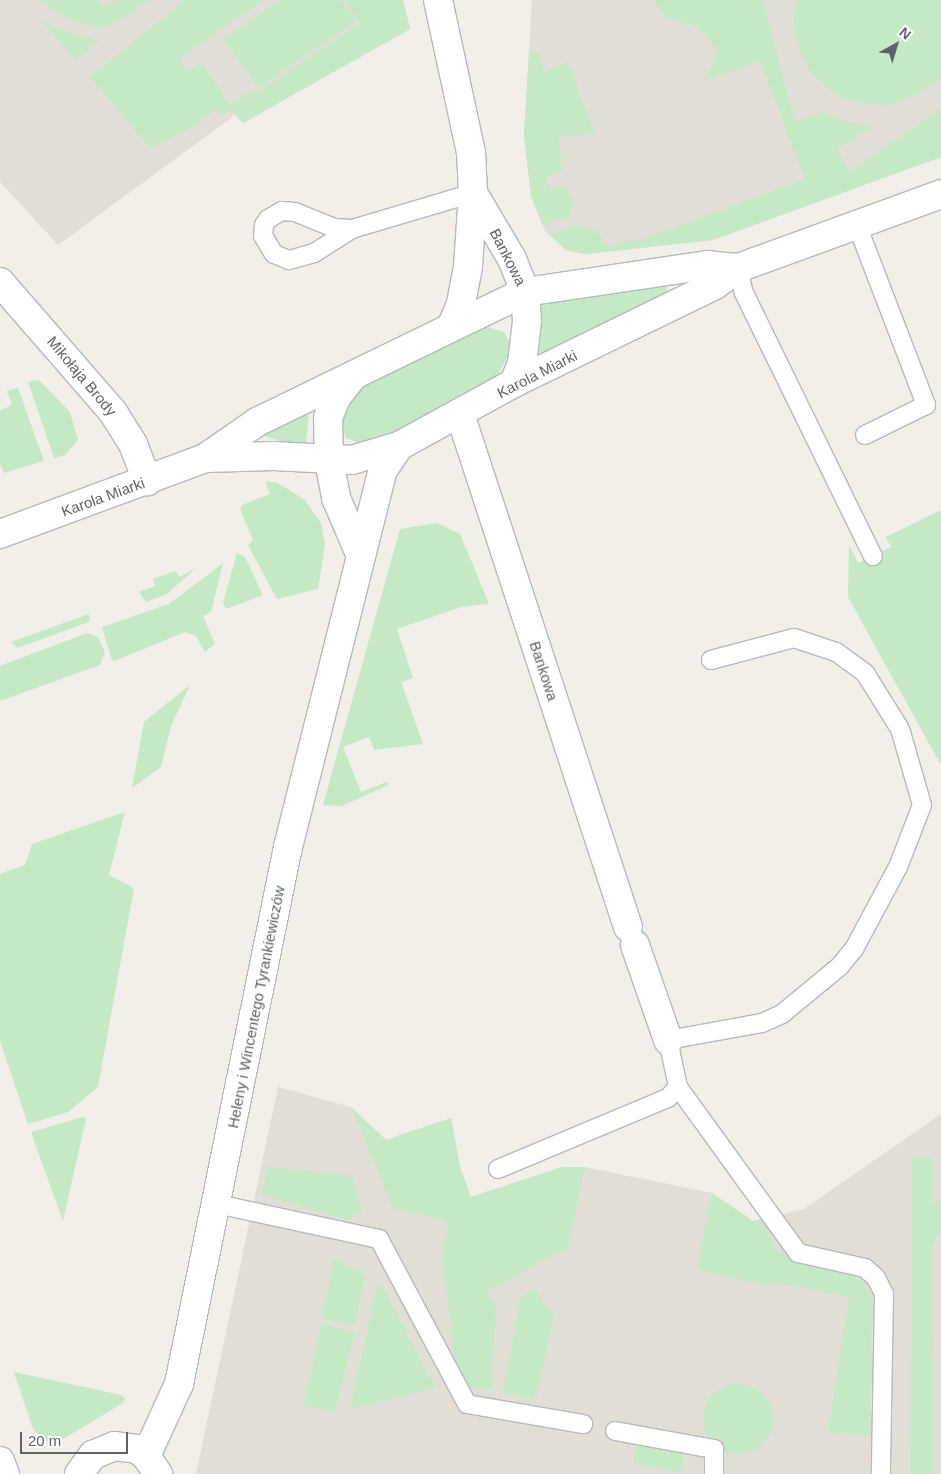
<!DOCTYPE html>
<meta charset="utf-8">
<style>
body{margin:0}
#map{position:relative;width:941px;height:1474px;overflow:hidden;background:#f1efe8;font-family:Arial,sans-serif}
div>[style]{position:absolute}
.education>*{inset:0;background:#e1ded6}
.green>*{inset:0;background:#c5e8c5}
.round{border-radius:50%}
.roads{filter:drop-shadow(1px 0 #b5b8bc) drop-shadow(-1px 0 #b5b8bc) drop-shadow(0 1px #b5b8bc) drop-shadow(0 -1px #b5b8bc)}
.lane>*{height:18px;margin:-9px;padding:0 9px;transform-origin:9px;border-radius:9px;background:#fff}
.street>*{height:28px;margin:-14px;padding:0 14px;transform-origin:14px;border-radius:14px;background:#fff}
.secondary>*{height:28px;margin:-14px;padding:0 14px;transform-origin:14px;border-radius:14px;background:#fff}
span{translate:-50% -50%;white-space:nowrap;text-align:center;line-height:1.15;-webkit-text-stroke:4.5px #fff;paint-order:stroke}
.street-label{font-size:15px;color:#5f6368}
.north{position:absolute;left:871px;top:20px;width:50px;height:50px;-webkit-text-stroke:4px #fff;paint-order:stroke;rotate:39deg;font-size:14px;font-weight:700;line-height:20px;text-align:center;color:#5f6368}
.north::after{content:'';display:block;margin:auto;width:18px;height:22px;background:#5f6368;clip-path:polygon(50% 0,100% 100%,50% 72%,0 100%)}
.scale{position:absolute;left:20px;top:1432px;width:108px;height:22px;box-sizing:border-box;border:2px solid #5f6368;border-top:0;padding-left:6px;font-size:15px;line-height:18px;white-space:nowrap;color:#5f6368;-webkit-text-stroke:4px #fff;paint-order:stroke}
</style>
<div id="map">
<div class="education">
<i style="clip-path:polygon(0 0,403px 0,410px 29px,243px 123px,235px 115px,58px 245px,0 182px)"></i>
<i style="clip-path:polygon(532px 0,941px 0,941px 157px,713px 240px,586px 254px,566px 250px,545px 231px,531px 196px,524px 135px)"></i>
<i style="clip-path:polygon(278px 1087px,351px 1107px,386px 1140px,451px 1118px,460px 1167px,471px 1197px,562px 1167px,585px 1167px,712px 1193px,753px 1221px,804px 1209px,941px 1114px,941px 1474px,196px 1474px)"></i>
</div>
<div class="green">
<i style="clip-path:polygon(40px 0,96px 0,102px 7px,117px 0,149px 0,112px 25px,96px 27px,67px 19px)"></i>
<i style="clip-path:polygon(185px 0,264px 0,179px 58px,188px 72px,202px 63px,230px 105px,254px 89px,257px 93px,360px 23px,345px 0,403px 0,410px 29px,243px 123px,231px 109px,223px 115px,215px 109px,186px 131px,150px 148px,90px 77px)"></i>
<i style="clip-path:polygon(281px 0,341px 0,356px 21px,258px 88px,224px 39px)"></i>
<i style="clip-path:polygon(654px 0,763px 0,795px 122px,824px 112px,846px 122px,873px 127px,836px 149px,850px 172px,941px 109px,941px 157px,713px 240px,586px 254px,566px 250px,549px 234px,578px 225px,595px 230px,610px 248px,631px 239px,639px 241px,805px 179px,760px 61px,701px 82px,712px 67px,716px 51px,712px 42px,697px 26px,665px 17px)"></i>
<i style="clip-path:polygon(796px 0,941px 0,941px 78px,905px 101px,889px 105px,854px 102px,838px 96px,813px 75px,799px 50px,793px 24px)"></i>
<i style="clip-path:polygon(41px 19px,59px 30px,99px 41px,75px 60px)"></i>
<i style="clip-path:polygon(529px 53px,540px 53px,544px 72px,568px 62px,595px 134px,559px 136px,562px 172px,546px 177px,550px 189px,560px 186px,569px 191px,574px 205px,569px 217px,542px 224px,531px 196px,524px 135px)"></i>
<i style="clip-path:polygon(664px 284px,668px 291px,664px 294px,544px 353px,539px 352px,541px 301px)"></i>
<i style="clip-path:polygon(483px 326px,504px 332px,512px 348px,499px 373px,489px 383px,388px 439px,364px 445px,346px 438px,341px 423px,355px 394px,366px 383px)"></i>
<i style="clip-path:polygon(39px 380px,70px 412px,78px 440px,65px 455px,54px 458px,28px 382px)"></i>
<i style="clip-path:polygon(18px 388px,44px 461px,4px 473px,0 464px,0 410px,12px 405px,7px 391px)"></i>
<i style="clip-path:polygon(306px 413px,309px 417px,306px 442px,302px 445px,292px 445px,259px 434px)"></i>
<i style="clip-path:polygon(265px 481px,278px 483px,305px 500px,321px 523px,325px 545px,318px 589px,277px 599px,248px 545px,253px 540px,240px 509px,242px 505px,270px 494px)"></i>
<i style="clip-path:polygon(941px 510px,941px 765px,848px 597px,849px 545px,858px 563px,891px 547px,886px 537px)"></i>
<i style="clip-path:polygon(437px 523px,460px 534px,489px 604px,461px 607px,397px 629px,413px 678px,401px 682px,423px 744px,374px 750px,369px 737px,343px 747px,361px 792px,387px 782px,388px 785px,342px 806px,323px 805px,400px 529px)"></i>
<i style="clip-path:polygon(237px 553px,245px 557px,263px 595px,226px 609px,223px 603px)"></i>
<i style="clip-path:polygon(223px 563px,211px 612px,203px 616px,215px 644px,205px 652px,196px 636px,185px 632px,114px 661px,111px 658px,102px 627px,169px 604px)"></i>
<i style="clip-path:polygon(195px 569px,167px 594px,146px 602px,139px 592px,155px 586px,153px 579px,176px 571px,179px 577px)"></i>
<i style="clip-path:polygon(89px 614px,90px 620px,86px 623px,18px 648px,11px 642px)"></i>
<i style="clip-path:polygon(87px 633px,98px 637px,105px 653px,100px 665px,0 701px,0 666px)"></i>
<i style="clip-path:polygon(190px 685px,171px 726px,161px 767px,132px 788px,144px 722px)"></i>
<i style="clip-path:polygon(125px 812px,109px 875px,134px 888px,98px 1087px,68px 1112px,28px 1124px,0 1041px,0 874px,25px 865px,32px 844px)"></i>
<i style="clip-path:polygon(351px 1107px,386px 1140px,451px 1118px,460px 1167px,471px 1197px,562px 1167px,585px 1167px,568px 1248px,486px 1291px,496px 1307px,491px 1391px,458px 1384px,442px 1256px,448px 1221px,393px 1208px)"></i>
<i style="clip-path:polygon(83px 1117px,86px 1119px,63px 1221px,31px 1132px)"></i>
<i style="clip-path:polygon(912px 1158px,933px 1158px,933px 1206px,941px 1197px,941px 1229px,932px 1248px,933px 1474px,910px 1474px)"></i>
<i style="clip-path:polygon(267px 1167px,352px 1176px,362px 1211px,347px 1220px,262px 1195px)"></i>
<i style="clip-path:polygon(712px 1193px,753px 1221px,763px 1219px,775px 1251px,847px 1272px,862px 1280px,872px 1299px,870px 1436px,828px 1432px,849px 1297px,773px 1282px,771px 1286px,697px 1270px)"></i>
<i style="clip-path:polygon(334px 1258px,365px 1275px,355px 1325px,322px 1319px)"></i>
<i style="clip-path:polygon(382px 1284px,435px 1388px,350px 1409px,376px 1290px)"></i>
<i style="clip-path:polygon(534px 1287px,554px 1317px,537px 1395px,532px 1399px,503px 1392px,520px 1299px)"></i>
<i style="clip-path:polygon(321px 1324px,355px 1332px,335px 1412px,304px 1406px)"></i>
<i style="clip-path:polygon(14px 1372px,121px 1395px,125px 1398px,123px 1403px,55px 1444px,44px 1440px,33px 1429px)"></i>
<i class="round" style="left:703px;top:1384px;width:70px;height:70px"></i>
<i style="clip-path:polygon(614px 1434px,684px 1451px,682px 1473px,633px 1463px,636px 1444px,613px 1440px)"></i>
</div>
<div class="roads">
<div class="lane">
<i style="left:857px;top:225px;width:193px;rotate:69deg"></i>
<i style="left:926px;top:405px;width:68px;rotate:153.8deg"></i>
<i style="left:352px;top:229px;width:45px;rotate:147.7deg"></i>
<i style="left:314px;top:253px;width:26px;rotate:164deg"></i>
<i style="left:289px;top:260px;width:16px;rotate:-158deg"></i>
<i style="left:274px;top:254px;width:21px;rotate:-121deg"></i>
<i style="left:263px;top:236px;width:11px;rotate:-85deg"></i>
<i style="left:264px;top:225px;width:7px;rotate:-56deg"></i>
<i style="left:268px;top:219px;width:16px;rotate:-30deg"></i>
<i style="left:282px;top:211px;width:13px;rotate:4deg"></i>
<i style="left:295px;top:212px;width:42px;rotate:22.3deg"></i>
<i style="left:334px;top:228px;width:18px;rotate:3deg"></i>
<i style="left:352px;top:229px;width:126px;rotate:-16.6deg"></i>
<i style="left:738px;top:268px;width:26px;rotate:77deg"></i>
<i style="left:744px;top:293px;width:293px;rotate:63.9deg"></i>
<i style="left:678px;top:1087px;width:205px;rotate:54.1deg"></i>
<i style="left:798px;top:1253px;width:69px;rotate:12.6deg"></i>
<i style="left:865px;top:1268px;width:15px;rotate:42deg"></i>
<i style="left:876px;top:1278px;width:18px;rotate:63deg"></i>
<i style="left:884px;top:1294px;width:180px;rotate:91deg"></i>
<i style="left:498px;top:1169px;width:184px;rotate:-22.7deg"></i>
<i style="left:668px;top:1098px;width:15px;rotate:-48deg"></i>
<i style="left:678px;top:1087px;width:48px;rotate:-102deg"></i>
<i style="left:668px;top:1040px;width:96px;rotate:-10.3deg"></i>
<i style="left:762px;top:1023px;width:22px;rotate:-24deg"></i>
<i style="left:782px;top:1014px;width:75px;rotate:-39.6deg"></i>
<i style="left:840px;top:966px;width:22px;rotate:-51deg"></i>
<i style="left:854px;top:949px;width:93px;rotate:-61.8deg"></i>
<i style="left:898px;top:867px;width:66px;rotate:-68.8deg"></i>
<i style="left:922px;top:805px;width:79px;rotate:-106.1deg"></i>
<i style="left:900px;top:729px;width:66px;rotate:-122deg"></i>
<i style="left:865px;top:673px;width:36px;rotate:-144deg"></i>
<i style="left:836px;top:652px;width:44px;rotate:-161.6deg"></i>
<i style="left:794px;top:638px;width:86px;rotate:165.2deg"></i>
<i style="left:217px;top:1204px;width:166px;rotate:12.2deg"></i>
<i style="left:379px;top:1239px;width:187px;rotate:61.9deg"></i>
<i style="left:467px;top:1404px;width:118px;rotate:9.8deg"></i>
<i style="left:615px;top:1431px;width:101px;rotate:10.3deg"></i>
<i style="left:714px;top:1449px;width:25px;rotate:90deg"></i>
</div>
<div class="street">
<i style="left:438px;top:0;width:156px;rotate:77.8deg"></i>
<i style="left:471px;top:152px;width:41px;rotate:87.2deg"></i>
<i style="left:473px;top:193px;width:74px;rotate:93.9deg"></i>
<i style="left:468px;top:267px;width:38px;rotate:101deg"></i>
<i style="left:461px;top:304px;width:25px;rotate:113deg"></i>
<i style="left:473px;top:193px;width:77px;rotate:59.4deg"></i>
<i style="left:512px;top:259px;width:35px;rotate:68deg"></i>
<i style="left:0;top:282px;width:172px;rotate:49deg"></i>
<i style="left:113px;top:412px;width:38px;rotate:58deg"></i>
<i style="left:133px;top:444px;width:40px;rotate:69deg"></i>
<i style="left:460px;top:414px;width:540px;rotate:71.87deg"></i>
<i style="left:329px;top:461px;width:38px;rotate:79deg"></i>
<i style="left:336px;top:498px;width:63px;rotate:66.7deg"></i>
<i style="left:635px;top:945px;width:101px;rotate:70.8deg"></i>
<i style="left:146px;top:1456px;width:79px;rotate:-65.4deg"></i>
<i style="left:179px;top:1384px;width:548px;rotate:-78.53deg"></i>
<i style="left:288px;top:847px;width:389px;rotate:-75.9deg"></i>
<i style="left:383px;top:470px;width:29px;rotate:-56deg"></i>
<i style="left:0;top:1461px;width:14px;rotate:69deg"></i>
<i style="left:79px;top:1474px;width:24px;rotate:-54deg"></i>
<i style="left:93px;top:1455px;width:23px;rotate:-23deg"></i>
<i style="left:114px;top:1446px;width:23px;rotate:7deg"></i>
<i style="left:137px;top:1449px;width:11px;rotate:38deg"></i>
<i style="left:146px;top:1456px;width:22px;rotate:56deg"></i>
</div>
<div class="secondary">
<i style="left:514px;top:383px;width:22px;rotate:-68deg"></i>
<i style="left:522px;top:363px;width:42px;rotate:-83.2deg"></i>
<i style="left:527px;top:321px;width:29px;rotate:-94deg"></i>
<i style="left:205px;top:458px;width:69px;rotate:-1.7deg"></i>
<i style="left:274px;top:456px;width:78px;rotate:2.9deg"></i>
<i style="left:352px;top:460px;width:49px;rotate:-16.6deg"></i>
<i style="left:399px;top:446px;width:131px;rotate:-28.7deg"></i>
<i style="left:514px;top:383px;width:224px;rotate:-26deg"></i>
<i style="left:715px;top:285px;width:29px;rotate:-36deg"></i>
<i style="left:738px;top:268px;width:216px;rotate:-20deg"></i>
<i style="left:329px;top:461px;width:43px;rotate:-91.3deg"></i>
<i style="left:328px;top:418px;width:22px;rotate:-68deg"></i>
<i style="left:336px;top:398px;width:29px;rotate:-52deg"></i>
<i style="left:0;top:534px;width:219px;rotate:-20.3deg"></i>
<i style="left:205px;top:458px;width:63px;rotate:-34.7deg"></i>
<i style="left:257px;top:422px;width:298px;rotate:-25.9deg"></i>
<i style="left:525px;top:292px;width:184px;rotate:-8.4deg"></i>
<i style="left:707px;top:265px;width:31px;rotate:6deg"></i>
</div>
</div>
<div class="street-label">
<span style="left:508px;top:257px;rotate:63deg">Bankowa</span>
<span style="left:537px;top:374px;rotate:-27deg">Karola Miarki</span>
<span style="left:82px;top:376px;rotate:50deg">Mikołaja Brody</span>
<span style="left:103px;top:497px;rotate:-20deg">Karola Miarki</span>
<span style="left:544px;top:671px;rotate:72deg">Bankowa</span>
<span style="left:256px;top:1007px;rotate:-79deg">Heleny i Wincentego Tyrankiewiczów</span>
</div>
<div class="north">N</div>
<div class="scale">20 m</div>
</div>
